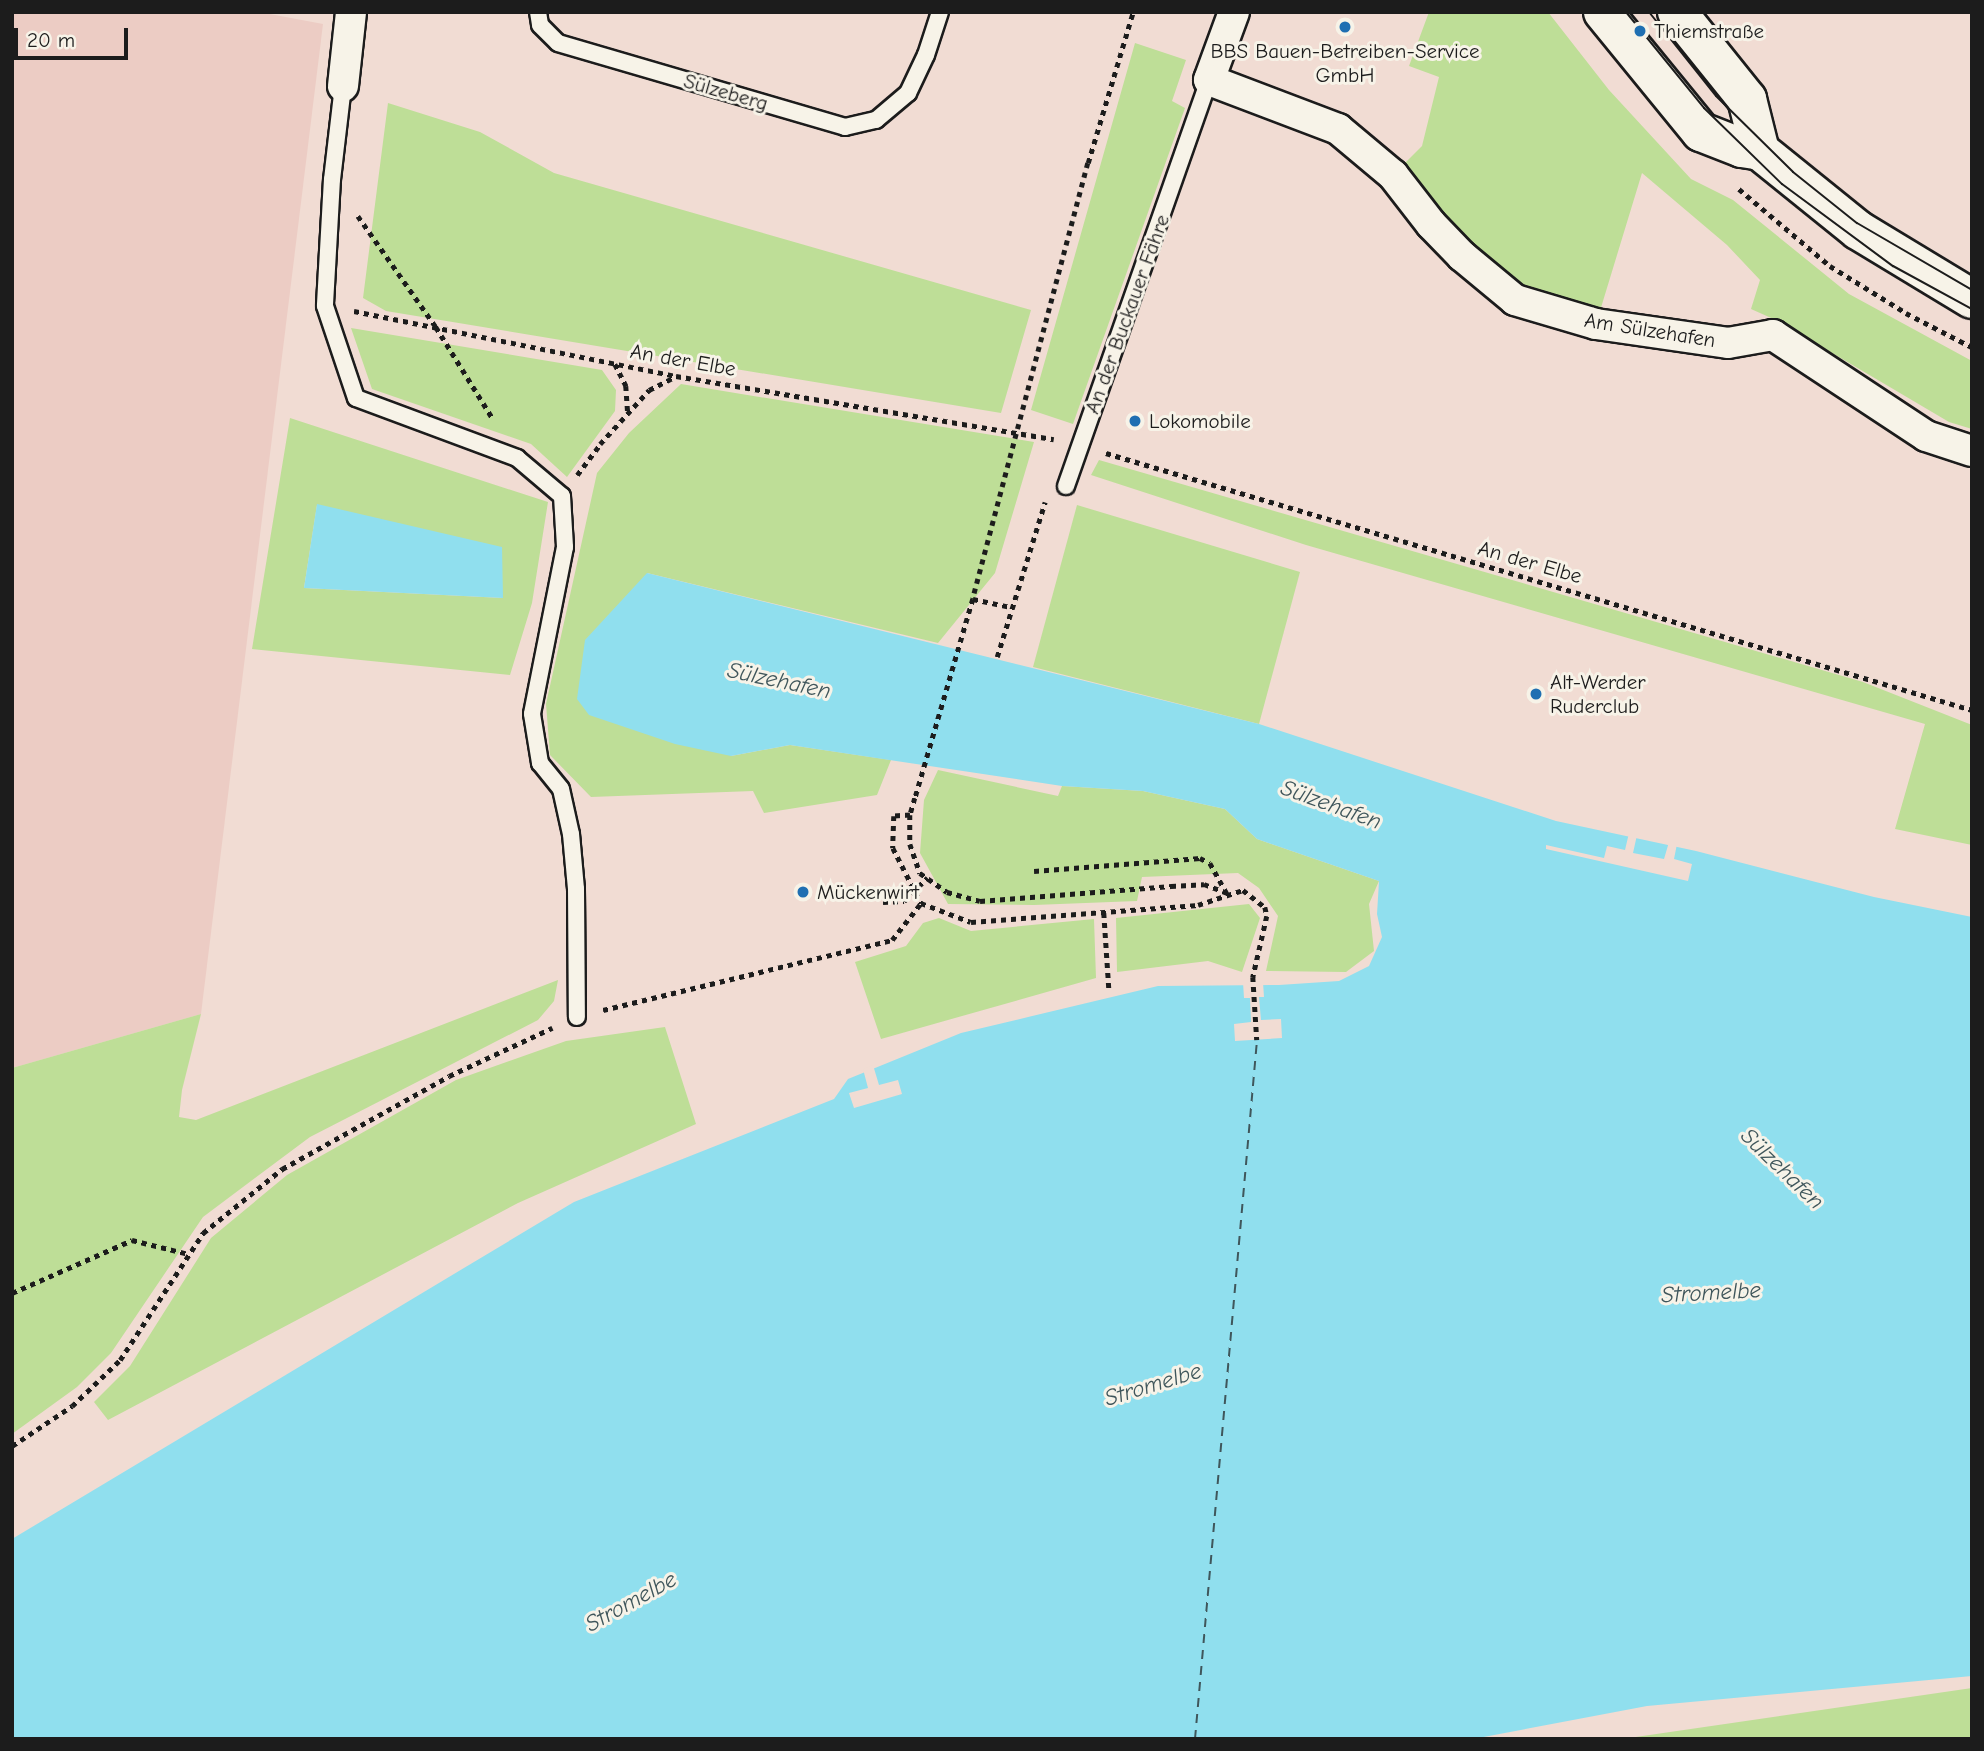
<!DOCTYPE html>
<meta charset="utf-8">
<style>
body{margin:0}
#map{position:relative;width:1984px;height:1751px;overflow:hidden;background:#f1dcd3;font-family:"Comic Neue",sans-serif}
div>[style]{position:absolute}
.built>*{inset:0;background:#ecccc4}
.green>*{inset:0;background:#bede97}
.water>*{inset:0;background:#90dfee}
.pier>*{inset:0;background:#f1dcd3}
.ferry>*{height:2px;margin-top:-1px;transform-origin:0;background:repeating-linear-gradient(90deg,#3f565b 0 9px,transparent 0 16px)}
.path>*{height:4.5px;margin-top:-2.25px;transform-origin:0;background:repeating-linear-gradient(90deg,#1c1c1c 0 5px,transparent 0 10px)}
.roads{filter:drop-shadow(2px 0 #1c1c1c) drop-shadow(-2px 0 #1c1c1c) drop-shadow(0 2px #1c1c1c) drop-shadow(0 -2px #1c1c1c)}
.lane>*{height:16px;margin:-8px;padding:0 8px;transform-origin:8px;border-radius:8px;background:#f7f3e8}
.street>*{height:30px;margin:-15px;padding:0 15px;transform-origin:15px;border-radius:15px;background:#f7f3e8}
.secondary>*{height:38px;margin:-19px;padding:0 19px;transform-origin:19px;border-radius:19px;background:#f7f3e8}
.tram>*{height:2px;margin:-1px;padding:0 1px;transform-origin:1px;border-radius:1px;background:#1c1c1c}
.path-bridge>*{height:4.5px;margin-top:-2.25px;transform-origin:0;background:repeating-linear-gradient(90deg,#1c1c1c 0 5px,transparent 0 10px)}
.dots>*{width:19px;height:19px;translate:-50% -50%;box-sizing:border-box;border:4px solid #f7f3e8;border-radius:50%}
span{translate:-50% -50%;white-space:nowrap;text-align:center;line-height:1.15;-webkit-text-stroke:6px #f7f3e8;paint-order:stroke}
.poi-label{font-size:21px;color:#1c1c1c}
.left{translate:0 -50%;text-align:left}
.street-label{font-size:21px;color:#1c1c1c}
.water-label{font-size:23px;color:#3f565b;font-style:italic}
.frame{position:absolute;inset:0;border:14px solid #1c1c1c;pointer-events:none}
.scale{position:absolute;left:14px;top:28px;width:114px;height:32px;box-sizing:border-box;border:4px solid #1c1c1c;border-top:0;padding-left:9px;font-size:21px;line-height:24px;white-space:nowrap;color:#1c1c1c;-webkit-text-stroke:5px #f7f3e8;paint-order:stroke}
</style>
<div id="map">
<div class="built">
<i style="clip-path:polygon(12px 12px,259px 12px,323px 24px,201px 1014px,12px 1068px)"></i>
</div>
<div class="green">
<i style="clip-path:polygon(1429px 12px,1548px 12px,1609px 90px,1691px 179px,1733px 200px,1849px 294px,1972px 361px,1972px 429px,1949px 422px,1778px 321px,1751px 309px,1760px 280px,1727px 245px,1642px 173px,1596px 324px,1515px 300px,1393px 175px,1422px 146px,1439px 77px,1409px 66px)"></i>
<i style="clip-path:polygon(1135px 43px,1186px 60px,1172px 101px,1185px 108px,1073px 424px,1031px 410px)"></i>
<i style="clip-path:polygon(388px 103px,480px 132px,554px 173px,1031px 310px,1001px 413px,386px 311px,363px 298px)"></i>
<i style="clip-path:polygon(351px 328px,602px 370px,616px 390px,615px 411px,567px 477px,531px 444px,372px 389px)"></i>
<i style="clip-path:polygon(681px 384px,1034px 442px,995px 573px,938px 643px,647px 573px,731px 756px,790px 745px,891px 760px,877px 795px,764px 813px,753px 791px,591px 797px,550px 755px,546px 704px,597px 473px,629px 433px)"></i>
<i style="clip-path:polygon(evenodd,290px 418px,548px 502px,532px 603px,510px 675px,252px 649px,290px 418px,317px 505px,503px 598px,304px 588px,317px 505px)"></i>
<i style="clip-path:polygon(1099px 460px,1863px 682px,1972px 725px,1972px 845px,1895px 829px,1925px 724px,1306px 545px,1091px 475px)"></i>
<i style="clip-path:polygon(1077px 505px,1300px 572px,1259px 724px,1033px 667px)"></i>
<i style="clip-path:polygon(938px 770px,1058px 796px,1062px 786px,1143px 791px,1225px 809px,1257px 839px,1379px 881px,1369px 904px,1374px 951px,1346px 972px,1266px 971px,1278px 916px,1259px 888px,1238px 873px,1142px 877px,1137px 901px,1034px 905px,948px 904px,920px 853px,924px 800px)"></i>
<i style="clip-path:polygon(1249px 904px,1260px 918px,1242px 972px,1208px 961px,1117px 972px,1116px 918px)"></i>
<i style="clip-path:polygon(939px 918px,971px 931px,1094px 919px,1096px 978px,881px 1039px,855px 962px,906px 946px,923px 923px)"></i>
<i style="clip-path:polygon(558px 980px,554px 1001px,538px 1020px,310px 1137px,203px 1217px,111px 1353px,77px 1387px,12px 1434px,12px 1068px,201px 1014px,182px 1090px,179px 1117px,196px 1120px)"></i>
<i style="clip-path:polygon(665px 1027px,696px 1124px,518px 1203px,108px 1420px,94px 1402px,130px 1366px,211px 1238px,287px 1175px,456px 1080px,566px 1041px)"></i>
<i style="clip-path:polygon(1972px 1688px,1972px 1739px,1622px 1739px)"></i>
</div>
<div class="water">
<i style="clip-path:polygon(317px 504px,502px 547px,503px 598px,304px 588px)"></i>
<i style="clip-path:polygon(647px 573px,1259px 724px,1556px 821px,1696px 851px,1874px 897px,1972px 917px,1972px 1676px,1647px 1706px,1473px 1739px,12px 1739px,12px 1539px,574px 1202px,834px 1099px,848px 1079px,961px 1033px,1158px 986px,1279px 985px,1339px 981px,1369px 966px,1382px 937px,1377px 914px,1379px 881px,1257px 839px,1225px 809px,1143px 791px,1062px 786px,790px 745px,731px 756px,675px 744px,589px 715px,577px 699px,585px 640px)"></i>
</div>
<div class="pier">
<i style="clip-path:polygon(1629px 833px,1637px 835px,1633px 853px,1664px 859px,1669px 842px,1677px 844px,1674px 859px,1692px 864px,1688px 881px,1546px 849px,1546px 845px,1604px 858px,1607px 846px,1625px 850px)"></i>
<i style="clip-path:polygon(1243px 982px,1263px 982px,1264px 997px,1259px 997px,1261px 1020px,1281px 1019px,1282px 1038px,1235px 1041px,1234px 1024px,1251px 1022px,1250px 998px,1244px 998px)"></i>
<i style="clip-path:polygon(873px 1065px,879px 1085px,898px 1080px,902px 1094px,854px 1108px,849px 1093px,868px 1088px,863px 1069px)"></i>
</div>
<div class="ferry">
<i style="left:1195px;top:1739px;width:702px;rotate:-84.93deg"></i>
</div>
<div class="path">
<i style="left:1088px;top:163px;width:158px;rotate:-73.4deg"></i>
<i style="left:1739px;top:189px;width:119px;rotate:40.2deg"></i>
<i style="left:1830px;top:266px;width:89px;rotate:31.7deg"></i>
<i style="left:1906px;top:313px;width:74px;rotate:27.3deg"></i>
<i style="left:358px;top:216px;width:136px;rotate:54.9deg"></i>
<i style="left:436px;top:327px;width:108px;rotate:58.2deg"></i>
<i style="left:354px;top:311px;width:328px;rotate:11.4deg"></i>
<i style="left:676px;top:376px;width:383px;rotate:9.5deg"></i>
<i style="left:615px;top:364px;width:25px;rotate:63deg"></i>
<i style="left:626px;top:386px;width:26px;rotate:86deg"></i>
<i style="left:1106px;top:453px;width:903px;rotate:16.53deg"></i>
<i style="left:577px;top:475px;width:39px;rotate:-53deg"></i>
<i style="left:600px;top:444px;width:73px;rotate:-47.8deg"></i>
<i style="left:649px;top:390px;width:30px;rotate:-27deg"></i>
<i style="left:973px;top:599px;width:39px;rotate:12deg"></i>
<i style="left:997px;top:657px;width:162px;rotate:-72.8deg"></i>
<i style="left:910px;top:815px;width:16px;rotate:176deg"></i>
<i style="left:894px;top:816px;width:32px;rotate:92deg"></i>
<i style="left:893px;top:848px;width:62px;rotate:63deg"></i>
<i style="left:1034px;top:871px;width:167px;rotate:-4.5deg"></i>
<i style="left:1200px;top:858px;width:11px;rotate:27deg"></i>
<i style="left:1210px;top:863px;width:35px;rotate:61deg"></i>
<i style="left:1171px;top:886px;width:33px;rotate:-3deg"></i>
<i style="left:1204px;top:884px;width:25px;rotate:21deg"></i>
<i style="left:1104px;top:913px;width:75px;rotate:86.2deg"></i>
<i style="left:603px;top:1010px;width:297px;rotate:-13.6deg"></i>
<i style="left:892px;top:940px;width:47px;rotate:-51.9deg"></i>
<i style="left:921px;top:903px;width:53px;rotate:20.8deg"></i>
<i style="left:971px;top:922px;width:228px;rotate:-4.3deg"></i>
<i style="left:1198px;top:905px;width:47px;rotate:-18.4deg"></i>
<i style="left:1243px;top:890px;width:28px;rotate:38deg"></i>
<i style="left:1265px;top:907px;width:9px;rotate:77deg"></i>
<i style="left:1267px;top:916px;width:63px;rotate:102.9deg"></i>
<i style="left:1253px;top:977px;width:63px;rotate:86.4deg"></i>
<i style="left:12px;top:1293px;width:131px;rotate:-23.8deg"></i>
<i style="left:132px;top:1240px;width:59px;rotate:13.8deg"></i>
<i style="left:12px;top:1446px;width:72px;rotate:-33.7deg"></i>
<i style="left:72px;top:1406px;width:66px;rotate:-43.8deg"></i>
<i style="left:120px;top:1360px;width:152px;rotate:-56.8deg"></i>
<i style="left:203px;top:1233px;width:102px;rotate:-39deg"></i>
<i style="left:282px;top:1169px;width:191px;rotate:-29.1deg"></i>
<i style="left:449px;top:1076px;width:114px;rotate:-25deg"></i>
</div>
<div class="roads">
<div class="lane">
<i style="left:538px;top:12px;width:13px;rotate:81deg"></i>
<i style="left:540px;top:25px;width:25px;rotate:45deg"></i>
<i style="left:558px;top:43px;width:299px;rotate:16.3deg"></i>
<i style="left:845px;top:127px;width:32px;rotate:-13deg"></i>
<i style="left:876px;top:120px;width:42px;rotate:-40.2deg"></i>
<i style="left:908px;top:93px;width:42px;rotate:-64.7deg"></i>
<i style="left:926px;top:55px;width:45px;rotate:-72deg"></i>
<i style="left:343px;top:86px;width:94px;rotate:96.7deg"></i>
<i style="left:332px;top:179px;width:127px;rotate:93.2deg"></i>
<i style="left:325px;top:306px;width:97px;rotate:71.4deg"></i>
<i style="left:356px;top:398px;width:172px;rotate:20.4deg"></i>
<i style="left:517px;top:458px;width:59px;rotate:40.2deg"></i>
<i style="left:562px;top:496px;width:51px;rotate:86.6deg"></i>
<i style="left:565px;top:547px;width:170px;rotate:101.2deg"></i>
<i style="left:532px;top:714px;width:50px;rotate:80.7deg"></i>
<i style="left:540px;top:763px;width:33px;rotate:51deg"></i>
<i style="left:561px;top:789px;width:46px;rotate:77.5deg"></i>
<i style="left:571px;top:834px;width:55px;rotate:84.8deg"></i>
<i style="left:576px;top:889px;width:128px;rotate:89.6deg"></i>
<i style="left:1066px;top:486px;width:430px;rotate:-70.6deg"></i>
</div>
<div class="street">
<i style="left:1234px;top:12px;width:72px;rotate:110.2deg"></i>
<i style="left:1209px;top:80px;width:138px;rotate:20.8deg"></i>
<i style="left:1338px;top:129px;width:72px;rotate:39.9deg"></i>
<i style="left:1393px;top:175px;width:62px;rotate:52.2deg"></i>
<i style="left:1431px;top:224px;width:45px;rotate:45.9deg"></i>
<i style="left:1462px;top:256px;width:69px;rotate:39.7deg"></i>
<i style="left:1515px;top:300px;width:84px;rotate:16.5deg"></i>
<i style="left:1596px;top:324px;width:133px;rotate:8.2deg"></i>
<i style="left:1728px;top:343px;width:46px;rotate:-10.1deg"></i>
<i style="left:1773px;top:335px;width:183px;rotate:33.4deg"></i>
<i style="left:1926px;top:436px;width:48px;rotate:18.1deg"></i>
<i style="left:343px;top:86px;width:74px;rotate:-83.8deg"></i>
</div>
<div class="secondary">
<i style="left:1603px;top:12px;width:155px;rotate:50.8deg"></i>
<i style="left:1701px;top:132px;width:44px;rotate:21.3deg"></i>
<i style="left:1742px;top:148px;width:18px;rotate:9deg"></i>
<i style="left:1760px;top:151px;width:126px;rotate:38.9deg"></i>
<i style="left:1858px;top:230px;width:133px;rotate:31.2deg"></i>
<i style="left:1677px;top:12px;width:112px;rotate:51.2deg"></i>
<i style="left:1747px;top:99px;width:54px;rotate:76deg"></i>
</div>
</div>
<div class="tram">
<i style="left:1626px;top:12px;width:124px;rotate:50.9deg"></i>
<i style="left:1704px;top:108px;width:109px;rotate:44.3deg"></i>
<i style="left:1782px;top:184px;width:138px;rotate:36.5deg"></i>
<i style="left:1893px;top:266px;width:90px;rotate:28.6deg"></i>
<i style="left:1649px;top:12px;width:107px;rotate:51.4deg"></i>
<i style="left:1716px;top:96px;width:108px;rotate:44.6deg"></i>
<i style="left:1793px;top:172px;width:82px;rotate:38.6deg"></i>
<i style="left:1857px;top:223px;width:133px;rotate:30.2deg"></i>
</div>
<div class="path-bridge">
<i style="left:1088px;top:163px;width:451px;rotate:104.8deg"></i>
<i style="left:973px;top:599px;width:207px;rotate:106.2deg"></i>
<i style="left:915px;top:798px;width:18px;rotate:106deg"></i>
<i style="left:910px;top:815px;width:29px;rotate:90deg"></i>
<i style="left:910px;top:844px;width:31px;rotate:71deg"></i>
<i style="left:920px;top:873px;width:33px;rotate:35deg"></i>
<i style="left:947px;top:892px;width:34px;rotate:15deg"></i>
<i style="left:980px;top:901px;width:192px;rotate:-4.5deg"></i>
<i style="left:883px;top:902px;width:21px;rotate:-3deg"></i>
<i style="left:904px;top:901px;width:33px;rotate:-45deg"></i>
</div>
<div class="dots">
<i style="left:1345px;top:27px;background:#1f6fb2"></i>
<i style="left:1640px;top:31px;background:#1f6fb2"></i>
<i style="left:1135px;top:421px;background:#1f6fb2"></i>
<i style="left:1536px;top:694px;background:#1f6fb2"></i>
<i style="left:803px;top:892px;background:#1f6fb2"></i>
</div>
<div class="poi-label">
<span class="left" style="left:1654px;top:31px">Thiemstraße</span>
<span style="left:1345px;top:63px">BBS Bauen-Betreiben-Service<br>GmbH</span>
<span class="left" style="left:1149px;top:421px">Lokomobile</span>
<span class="left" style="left:1550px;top:694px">Alt-Werder<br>Ruderclub</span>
<span class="left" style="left:817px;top:892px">Mückenwirt</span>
</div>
<div class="street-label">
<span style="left:726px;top:92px;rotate:16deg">Sülzeberg</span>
<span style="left:1127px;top:314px;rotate:-70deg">An der Buckauer Fähre</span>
<span style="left:1650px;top:330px;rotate:9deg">Am Sülzehafen</span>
<span style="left:683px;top:360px;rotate:10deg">An der Elbe</span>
<span style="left:1530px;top:562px;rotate:16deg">An der Elbe</span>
</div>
<div class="water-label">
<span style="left:779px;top:681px;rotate:12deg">Sülzehafen</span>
<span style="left:1331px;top:805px;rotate:20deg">Sülzehafen</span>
<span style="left:1782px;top:1169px;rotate:44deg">Sülzehafen</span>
<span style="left:1711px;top:1293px;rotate:-3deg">Stromelbe</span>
<span style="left:1153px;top:1385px;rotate:-17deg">Stromelbe</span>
<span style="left:631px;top:1602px;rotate:-29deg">Stromelbe</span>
</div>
<div class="frame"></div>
<div class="scale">20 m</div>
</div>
